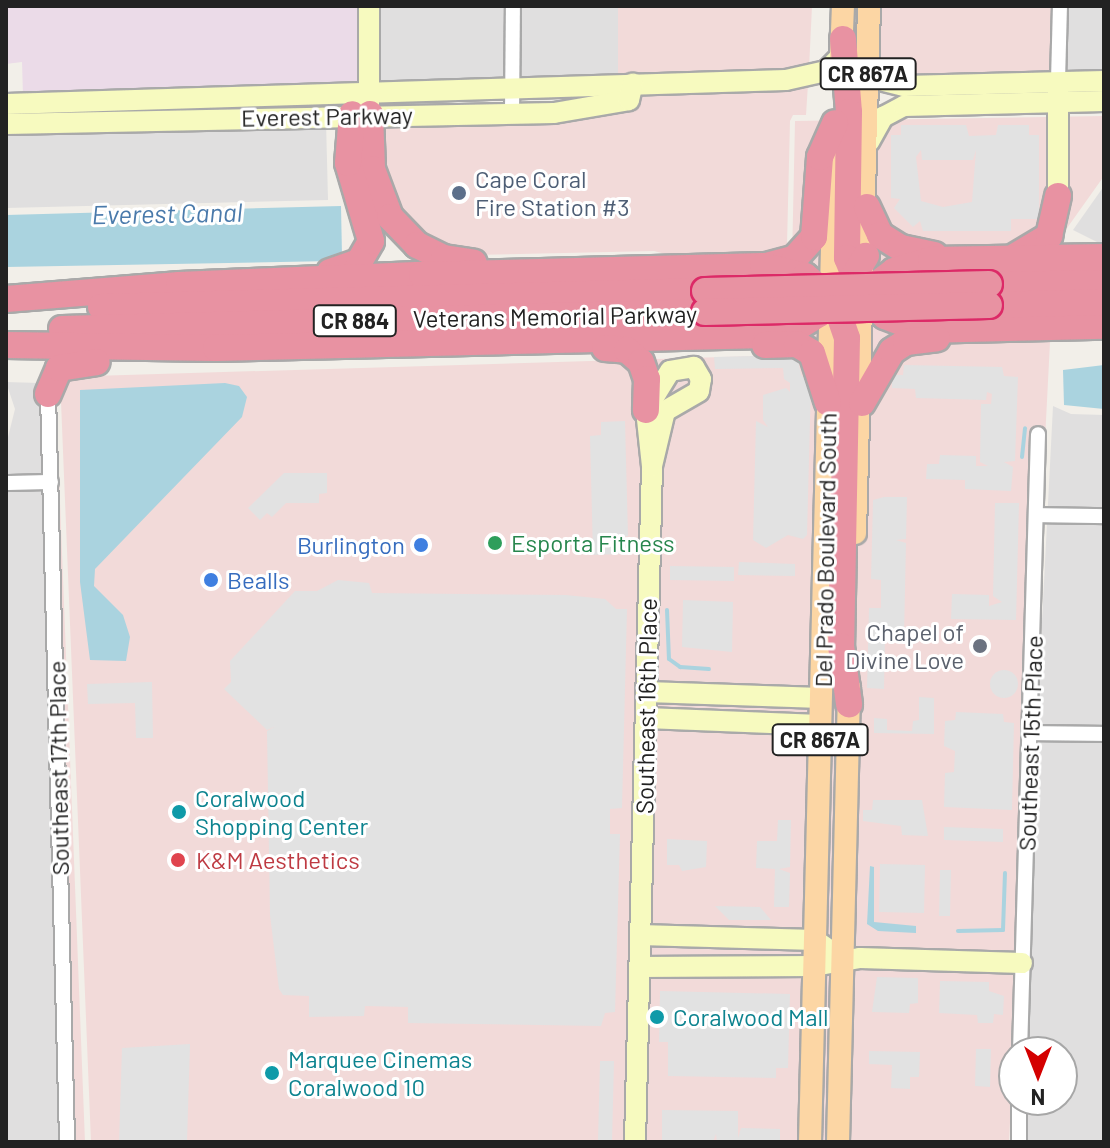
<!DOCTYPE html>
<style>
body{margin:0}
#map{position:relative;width:1110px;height:1148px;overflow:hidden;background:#f2efe9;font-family:Barlow,sans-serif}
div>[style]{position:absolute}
.residential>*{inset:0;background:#e0dfdf}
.commercial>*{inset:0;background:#f2dad9}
.industrial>*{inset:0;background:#ebdbe8}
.parking>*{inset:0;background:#e2e2e2}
.round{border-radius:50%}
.water>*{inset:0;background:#aad3df}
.stream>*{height:4px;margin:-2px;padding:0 2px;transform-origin:2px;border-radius:2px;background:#aad3df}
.roads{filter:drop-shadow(2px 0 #a9a9a9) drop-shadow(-2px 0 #a9a9a9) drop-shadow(0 2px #a9a9a9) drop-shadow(0 -2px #a9a9a9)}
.street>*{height:14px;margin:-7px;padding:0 7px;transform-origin:7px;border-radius:7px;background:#fff}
.secondary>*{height:20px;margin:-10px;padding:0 10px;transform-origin:10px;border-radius:10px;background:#f7fabf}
.primary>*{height:22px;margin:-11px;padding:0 11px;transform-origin:11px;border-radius:11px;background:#fcd6a4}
.highway>*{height:26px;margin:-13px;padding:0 13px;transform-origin:13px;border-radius:13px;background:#e892a2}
.bridges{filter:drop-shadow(2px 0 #dc2a67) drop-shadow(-2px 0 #dc2a67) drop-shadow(0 2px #dc2a67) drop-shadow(0 -2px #dc2a67)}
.highway-bridge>*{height:26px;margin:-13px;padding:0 13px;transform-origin:13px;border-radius:13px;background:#e892a2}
.dots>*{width:22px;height:22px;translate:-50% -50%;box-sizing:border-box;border:4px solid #fff;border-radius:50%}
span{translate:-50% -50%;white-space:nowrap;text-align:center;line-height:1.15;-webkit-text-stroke:6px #fff;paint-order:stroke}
.shield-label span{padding:2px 6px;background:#fff;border:2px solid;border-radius:6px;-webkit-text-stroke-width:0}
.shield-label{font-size:22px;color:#222;font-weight:700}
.street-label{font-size:24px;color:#222}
.service-label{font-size:24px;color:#4e5e75}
.left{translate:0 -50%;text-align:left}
.leisure-label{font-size:24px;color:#27864d}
.shop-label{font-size:24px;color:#366cbe}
.right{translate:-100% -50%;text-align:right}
.worship-label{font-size:24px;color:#5b616d}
.culture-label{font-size:24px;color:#0d838f}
.health-label{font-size:24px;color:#be3a42}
.water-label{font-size:26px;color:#4a7aab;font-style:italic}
.frame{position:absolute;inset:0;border:8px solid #222;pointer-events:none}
.north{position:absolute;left:998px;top:1036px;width:80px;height:80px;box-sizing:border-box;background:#fff;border:2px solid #a7a7a7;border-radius:50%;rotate:180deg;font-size:22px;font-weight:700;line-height:32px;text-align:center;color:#222}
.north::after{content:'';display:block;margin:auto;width:28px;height:36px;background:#d40000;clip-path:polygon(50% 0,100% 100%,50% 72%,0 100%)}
</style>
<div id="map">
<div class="residential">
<i style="clip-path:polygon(376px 6px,618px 6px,618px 79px,376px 86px)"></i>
<i style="clip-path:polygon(1052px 6px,1104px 6px,1104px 74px,1052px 73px)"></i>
<i style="clip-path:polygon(326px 122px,328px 200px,6px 208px,6px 131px)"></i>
<i style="clip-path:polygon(1104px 186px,1104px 243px,1099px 243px,1073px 230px)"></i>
<i style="clip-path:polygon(6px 382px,39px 383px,43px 400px,60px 1142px,6px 1142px,6px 445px,15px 409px)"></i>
<i style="clip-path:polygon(1053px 406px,1071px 414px,1104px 415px,1104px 1142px,1015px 1142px,1017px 1100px,1062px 1100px,1062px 1052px,1020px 1052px)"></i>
</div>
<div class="commercial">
<i style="clip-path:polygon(618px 6px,812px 6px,809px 69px,618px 79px)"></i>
<i style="clip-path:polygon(877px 6px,1052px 6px,1052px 73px,904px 78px,876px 74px)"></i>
<i style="clip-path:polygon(808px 84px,806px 115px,793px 115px,790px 121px,787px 245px,769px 257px,693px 261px,654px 251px,470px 255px,420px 239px,389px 203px,377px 122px,554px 120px,640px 90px)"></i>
<i style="clip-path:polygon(1104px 116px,1104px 176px,1055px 245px,1009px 1142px,91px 1142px,60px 377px,790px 355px,795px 121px)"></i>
<i style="clip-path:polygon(56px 399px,85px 1142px,60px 1142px)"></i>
</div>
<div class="industrial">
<i style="clip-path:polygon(6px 6px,362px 6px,361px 86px,23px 96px,22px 62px,6px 64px)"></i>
</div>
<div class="parking">
<i style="clip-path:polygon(evenodd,901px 125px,966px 125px,969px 136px,996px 135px,998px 125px,1029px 125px,1029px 135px,1039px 135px,1039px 219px,1011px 219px,1011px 231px,923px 231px,920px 221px,913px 227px,894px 208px,900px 199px,891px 198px,891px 135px,901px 135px,901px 125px,921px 150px,922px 160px,973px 160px,976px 150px,972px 202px,943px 207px,921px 201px,916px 157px,921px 150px)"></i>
<i style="clip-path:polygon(797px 355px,801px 375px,811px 384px,807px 535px,803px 539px,788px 535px,766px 548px,753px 540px,756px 421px,768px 427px,763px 420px,763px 395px,786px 388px,790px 392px,790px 383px,784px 379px,783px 368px,715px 369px,714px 357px)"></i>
<i style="clip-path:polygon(904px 365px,1002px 367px,1004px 376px,1018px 377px,1015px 461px,1004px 462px,1013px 467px,1011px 491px,965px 489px,965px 480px,926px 479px,927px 464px,939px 464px,940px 455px,976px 456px,976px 466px,988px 466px,980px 462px,981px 404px,991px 404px,992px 394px,987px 392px,986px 400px,916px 398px,915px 389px,892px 388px,892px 375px,903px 375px)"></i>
<i style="clip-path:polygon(625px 421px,628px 536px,619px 537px,620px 554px,593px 555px,590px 436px,601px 435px,601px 422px)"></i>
<i style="clip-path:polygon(284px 473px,327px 473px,327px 493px,319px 494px,319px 503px,286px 503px,272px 517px,267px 513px,260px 520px,248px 508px)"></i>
<i style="clip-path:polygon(884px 497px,907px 497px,906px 539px,896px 540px,906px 543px,904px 636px,885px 636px,884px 689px,867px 688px,869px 608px,881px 608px,881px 580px,871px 579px,873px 500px)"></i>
<i style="clip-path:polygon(995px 503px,1019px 503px,1016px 620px,951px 619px,952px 594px,989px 595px,989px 606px,1002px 602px,993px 596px)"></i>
<i style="clip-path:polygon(739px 562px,795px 564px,795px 576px,738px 575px)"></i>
<i style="clip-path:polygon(670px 566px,734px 567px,734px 581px,670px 580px)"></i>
<i style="clip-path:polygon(338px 580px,369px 583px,372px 593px,566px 595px,605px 599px,616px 609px,627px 609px,622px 808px,610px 809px,610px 834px,620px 834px,615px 1012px,605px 1013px,601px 1026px,408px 1023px,408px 1007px,365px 1006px,364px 1016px,309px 1017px,309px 996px,283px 995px,279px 989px,270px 915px,267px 731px,276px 726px,267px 730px,224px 689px,231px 682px,230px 661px,295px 591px,317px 591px)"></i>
<i style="clip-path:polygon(683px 600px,733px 602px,732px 652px,682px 647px)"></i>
<i class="round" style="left:990px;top:670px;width:28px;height:28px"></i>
<i style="clip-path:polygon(152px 682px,153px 738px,136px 738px,135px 703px,88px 704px,87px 684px)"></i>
<i style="clip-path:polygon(919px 697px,934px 698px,934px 734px,874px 733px,874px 718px,887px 719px,887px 730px,912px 731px,913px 721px,919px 720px)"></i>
<i style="clip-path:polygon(956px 712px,1003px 714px,1004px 722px,1014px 723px,1012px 810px,944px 807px,945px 773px,954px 772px,955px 751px,944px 746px,945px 721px,955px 720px)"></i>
<i style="clip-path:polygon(873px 800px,922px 800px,928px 836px,902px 835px,901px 826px,863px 821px,863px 810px,872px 810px)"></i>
<i style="clip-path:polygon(778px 820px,791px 820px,790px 867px,779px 869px,790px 873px,789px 907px,774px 907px,775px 869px,756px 868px,757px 841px,777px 841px)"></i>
<i style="clip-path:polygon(944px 827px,1003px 829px,1003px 842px,944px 840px)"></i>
<i style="clip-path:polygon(667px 839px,707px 841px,706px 867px,682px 871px,679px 865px,667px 865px)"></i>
<i style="clip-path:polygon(880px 864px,925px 865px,924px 913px,879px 912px)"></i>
<i style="clip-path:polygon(940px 870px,951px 870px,950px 916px,939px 916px)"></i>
<i style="clip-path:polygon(715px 906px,760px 907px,771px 920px,729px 920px)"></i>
<i style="clip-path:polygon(877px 977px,918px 978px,918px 1003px,910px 1004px,909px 1013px,872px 1012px)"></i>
<i style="clip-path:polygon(940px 981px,989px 982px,989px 991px,1004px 996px,1003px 1015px,994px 1014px,993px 1023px,978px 1023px,977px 1015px,939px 1013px)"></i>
<i style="clip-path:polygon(660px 991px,790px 994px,788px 1068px,776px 1068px,776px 1078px,668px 1076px,668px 1042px,659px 1042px)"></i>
<i style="clip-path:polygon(190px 1044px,187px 1142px,119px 1142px,122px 1048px)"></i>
<i style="clip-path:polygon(976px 1049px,991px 1049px,990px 1087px,975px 1086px)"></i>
<i style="clip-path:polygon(869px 1051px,920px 1052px,919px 1077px,910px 1077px,910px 1089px,891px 1088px,892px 1065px,869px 1064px)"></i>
<i style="clip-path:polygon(600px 1061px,614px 1061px,612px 1142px,598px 1142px)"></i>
<i style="clip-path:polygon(662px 1110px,738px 1111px,738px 1138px,741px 1128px,780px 1129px,780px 1142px,717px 1142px,716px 1134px,713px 1142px,662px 1142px)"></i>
</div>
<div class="water">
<i style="clip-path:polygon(341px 206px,342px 256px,333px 261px,6px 267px,6px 215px)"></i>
<i style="clip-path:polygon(1104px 365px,1104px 409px,1064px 405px,1063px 370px)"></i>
<i style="clip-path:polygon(225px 383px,239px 386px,247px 397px,242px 417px,95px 569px,94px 586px,123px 615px,130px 637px,126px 661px,90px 660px,80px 582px,80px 390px)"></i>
<i style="clip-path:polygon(870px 866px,874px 867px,874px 922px,916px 926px,916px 933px,878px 931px,867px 924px)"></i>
</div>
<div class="stream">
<i style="left:1022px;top:457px;width:29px;rotate:-84deg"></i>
<i style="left:667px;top:610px;width:49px;rotate:87.7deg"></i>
<i style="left:669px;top:659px;width:14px;rotate:36deg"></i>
<i style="left:680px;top:667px;width:29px;rotate:4deg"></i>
<i style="left:958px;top:931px;width:45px;rotate:-1.3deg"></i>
<i style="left:1003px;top:930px;width:57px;rotate:-88deg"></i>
</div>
<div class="roads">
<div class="street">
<i style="left:1058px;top:81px;width:75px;rotate:-88.5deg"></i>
<i style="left:512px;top:113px;width:107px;rotate:-89.5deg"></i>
<i style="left:48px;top:394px;width:748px;rotate:88.54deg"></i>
<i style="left:6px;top:483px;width:45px;rotate:-1.3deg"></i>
<i style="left:1037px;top:515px;width:67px;rotate:0.9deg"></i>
<i style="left:1031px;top:733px;width:73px;rotate:0.8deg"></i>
<i style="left:1020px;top:1052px;width:618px;rotate:-88.33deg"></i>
<i style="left:1019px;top:1142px;width:42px;rotate:-90deg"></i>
</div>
<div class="secondary">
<i style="left:868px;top:77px;width:37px;rotate:14deg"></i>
<i style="left:904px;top:86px;width:200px;rotate:-1.4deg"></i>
<i style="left:6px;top:104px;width:780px;rotate:-1.76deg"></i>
<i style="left:786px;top:80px;width:41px;rotate:-12.7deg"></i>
<i style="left:826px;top:71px;width:21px;rotate:-45deg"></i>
<i style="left:369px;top:106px;width:100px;rotate:-90deg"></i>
<i style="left:6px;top:124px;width:548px;rotate:-1.15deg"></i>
<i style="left:554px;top:113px;width:76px;rotate:-9.8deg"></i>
<i style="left:629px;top:100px;width:17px;rotate:-77deg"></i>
<i style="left:869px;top:142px;width:29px;rotate:-61deg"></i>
<i style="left:883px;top:117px;width:24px;rotate:-28deg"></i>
<i style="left:904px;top:106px;width:200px;rotate:-1.4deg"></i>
<i style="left:1058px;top:196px;width:108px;rotate:-90deg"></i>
<i style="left:647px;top:692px;width:174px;rotate:2deg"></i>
<i style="left:646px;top:718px;width:174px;rotate:2.3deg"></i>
<i style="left:640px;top:935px;width:175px;rotate:1.6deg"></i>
<i style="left:815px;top:940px;width:33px;rotate:35deg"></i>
<i style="left:639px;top:967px;width:175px;rotate:-0.3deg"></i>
<i style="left:814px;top:966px;width:47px;rotate:-9.9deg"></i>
<i style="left:860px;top:958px;width:162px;rotate:1.8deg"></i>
<i style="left:635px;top:1142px;width:676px;rotate:-88.56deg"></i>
<i style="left:652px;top:466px;width:57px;rotate:-76.7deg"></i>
<i style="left:665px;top:411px;width:39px;rotate:-30deg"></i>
<i style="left:699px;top:391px;width:12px;rotate:-81deg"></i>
<i style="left:701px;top:379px;width:14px;rotate:-120deg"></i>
<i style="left:694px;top:367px;width:24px;rotate:171deg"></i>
<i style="left:670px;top:371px;width:46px;rotate:121.6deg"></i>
<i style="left:646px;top:410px;width:56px;rotate:83.9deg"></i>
</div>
<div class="primary">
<i style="left:841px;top:57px;width:51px;rotate:-87.8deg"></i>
<i style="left:855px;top:533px;width:527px;rotate:-88.48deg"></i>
<i style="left:810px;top:1142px;width:1015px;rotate:-88.59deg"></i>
<i style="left:838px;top:1142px;width:455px;rotate:-88.6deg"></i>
</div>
<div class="highway">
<i style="left:843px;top:39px;width:73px;rotate:85.3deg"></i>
<i style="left:849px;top:112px;width:146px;rotate:90.8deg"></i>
<i style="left:847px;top:258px;width:40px;rotate:68deg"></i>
<i style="left:862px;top:295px;width:31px;rotate:42deg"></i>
<i style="left:885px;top:316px;width:40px;rotate:21deg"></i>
<i style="left:922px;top:330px;width:182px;rotate:-1.3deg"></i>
<i style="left:370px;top:114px;width:55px;rotate:87.9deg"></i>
<i style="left:372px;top:169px;width:51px;rotate:69.4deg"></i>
<i style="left:390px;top:217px;width:39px;rotate:46deg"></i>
<i style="left:417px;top:245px;width:30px;rotate:26deg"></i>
<i style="left:444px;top:258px;width:30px;rotate:9deg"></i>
<i style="left:867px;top:207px;width:31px;rotate:65deg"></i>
<i style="left:880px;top:235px;width:25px;rotate:32deg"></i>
<i style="left:901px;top:248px;width:34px;rotate:12deg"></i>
<i style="left:1016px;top:256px;width:39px;rotate:-31deg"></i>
<i style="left:1049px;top:236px;width:41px;rotate:-77.3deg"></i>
<i style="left:766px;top:266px;width:30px;rotate:-15deg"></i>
<i style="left:795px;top:258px;width:28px;rotate:-48deg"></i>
<i style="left:814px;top:237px;width:80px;rotate:-85.7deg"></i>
<i style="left:820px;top:157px;width:37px;rotate:-66deg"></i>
<i style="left:330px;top:272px;width:31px;rotate:-19deg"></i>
<i style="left:359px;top:262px;width:24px;rotate:-60deg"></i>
<i style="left:371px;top:241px;width:81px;rotate:-106.4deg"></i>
<i style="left:348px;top:163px;width:49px;rotate:-85.3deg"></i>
<i style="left:989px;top:284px;width:115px;rotate:-1.5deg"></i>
<i style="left:861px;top:296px;width:41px;rotate:-37.1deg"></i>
<i style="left:894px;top:271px;width:39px;rotate:-17deg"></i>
<i style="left:931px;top:260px;width:173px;rotate:-1deg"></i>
<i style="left:6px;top:299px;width:174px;rotate:-4.6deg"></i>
<i style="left:179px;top:285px;width:243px;rotate:-2.4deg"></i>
<i style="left:422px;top:275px;width:341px;rotate:-1.5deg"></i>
<i style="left:763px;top:266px;width:43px;rotate:13.4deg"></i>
<i style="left:805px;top:276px;width:38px;rotate:40deg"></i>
<i style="left:834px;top:300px;width:40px;rotate:71.1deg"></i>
<i style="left:847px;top:338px;width:308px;rotate:91.1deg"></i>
<i style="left:841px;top:646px;width:59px;rotate:82.1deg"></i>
<i style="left:989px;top:305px;width:115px;rotate:-1.5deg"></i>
<i style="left:101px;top:307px;width:604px;rotate:-1.52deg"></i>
<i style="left:62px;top:329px;width:643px;rotate:-1.51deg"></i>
<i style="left:6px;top:345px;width:210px;rotate:0.8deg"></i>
<i style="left:216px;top:348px;width:551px;rotate:-1.35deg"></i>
<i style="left:767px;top:335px;width:32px;rotate:-14deg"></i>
<i style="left:798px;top:327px;width:25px;rotate:-32deg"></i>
<i style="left:819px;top:314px;width:42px;rotate:-45deg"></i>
<i style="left:849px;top:284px;width:33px;rotate:-59deg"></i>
<i style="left:765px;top:345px;width:32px;rotate:-2deg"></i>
<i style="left:797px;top:344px;width:17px;rotate:31deg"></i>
<i style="left:812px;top:353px;width:52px;rotate:72.3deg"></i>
<i style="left:605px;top:348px;width:22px;rotate:5deg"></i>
<i style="left:627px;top:350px;width:18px;rotate:41deg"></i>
<i style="left:641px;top:362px;width:18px;rotate:71deg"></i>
<i style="left:647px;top:379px;width:31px;rotate:92deg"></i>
<i style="left:48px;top:394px;width:28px;rotate:-67deg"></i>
<i style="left:59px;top:368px;width:38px;rotate:-9deg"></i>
<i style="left:862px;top:403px;width:60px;rotate:-60deg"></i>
<i style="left:892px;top:351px;width:17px;rotate:-33deg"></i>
<i style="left:906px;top:342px;width:31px;rotate:-7deg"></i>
</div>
</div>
<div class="bridges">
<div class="highway-bridge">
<i style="left:705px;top:291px;width:284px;rotate:-1.4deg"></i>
<i style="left:705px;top:312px;width:284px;rotate:-1.4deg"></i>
</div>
</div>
<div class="dots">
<i style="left:459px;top:193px;background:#5c6f8a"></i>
<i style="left:495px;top:543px;background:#2e9e5b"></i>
<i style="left:421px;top:545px;background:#3f7fe0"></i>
<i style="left:211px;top:580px;background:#3f7fe0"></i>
<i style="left:980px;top:646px;background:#6b7280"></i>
<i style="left:179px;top:812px;background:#0f9aa8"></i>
<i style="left:178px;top:860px;background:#e0444e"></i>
<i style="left:657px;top:1017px;background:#0f9aa8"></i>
<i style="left:272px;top:1073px;background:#0f9aa8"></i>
</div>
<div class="shield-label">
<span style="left:868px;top:74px">CR 867A</span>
<span style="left:355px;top:321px">CR 884</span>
<span style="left:820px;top:740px">CR 867A</span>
</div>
<div class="street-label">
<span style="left:327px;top:116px;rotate:-1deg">Everest Parkway</span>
<span style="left:555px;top:316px;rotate:-1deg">Veterans Memorial Parkway</span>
<span style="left:825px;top:550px;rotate:-89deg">Del Prado Boulevard South</span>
<span style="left:646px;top:706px;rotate:-89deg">Southeast 16th Place</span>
<span style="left:1030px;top:743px;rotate:-88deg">Southeast 15th Place</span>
<span style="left:58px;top:768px;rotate:-91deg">Southeast 17th Place</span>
</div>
<div class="service-label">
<span class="left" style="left:475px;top:193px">Cape Coral<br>Fire Station #3</span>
</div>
<div class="leisure-label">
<span class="left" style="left:511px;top:543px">Esporta Fitness</span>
</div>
<div class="shop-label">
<span class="right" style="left:405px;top:545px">Burlington</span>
<span class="left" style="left:227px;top:580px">Bealls</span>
</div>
<div class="worship-label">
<span class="right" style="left:964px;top:646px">Chapel of<br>Divine Love</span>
</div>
<div class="culture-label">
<span class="left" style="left:195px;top:812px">Coralwood<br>Shopping Center</span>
<span class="left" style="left:673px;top:1017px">Coralwood Mall</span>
<span class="left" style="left:288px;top:1073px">Marquee Cinemas<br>Coralwood 10</span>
</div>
<div class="health-label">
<span class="left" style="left:196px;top:860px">K&amp;M Aesthetics</span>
</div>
<div class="water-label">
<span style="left:167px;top:213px;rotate:-1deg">Everest Canal</span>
</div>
<div class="frame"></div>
<div class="north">N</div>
</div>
